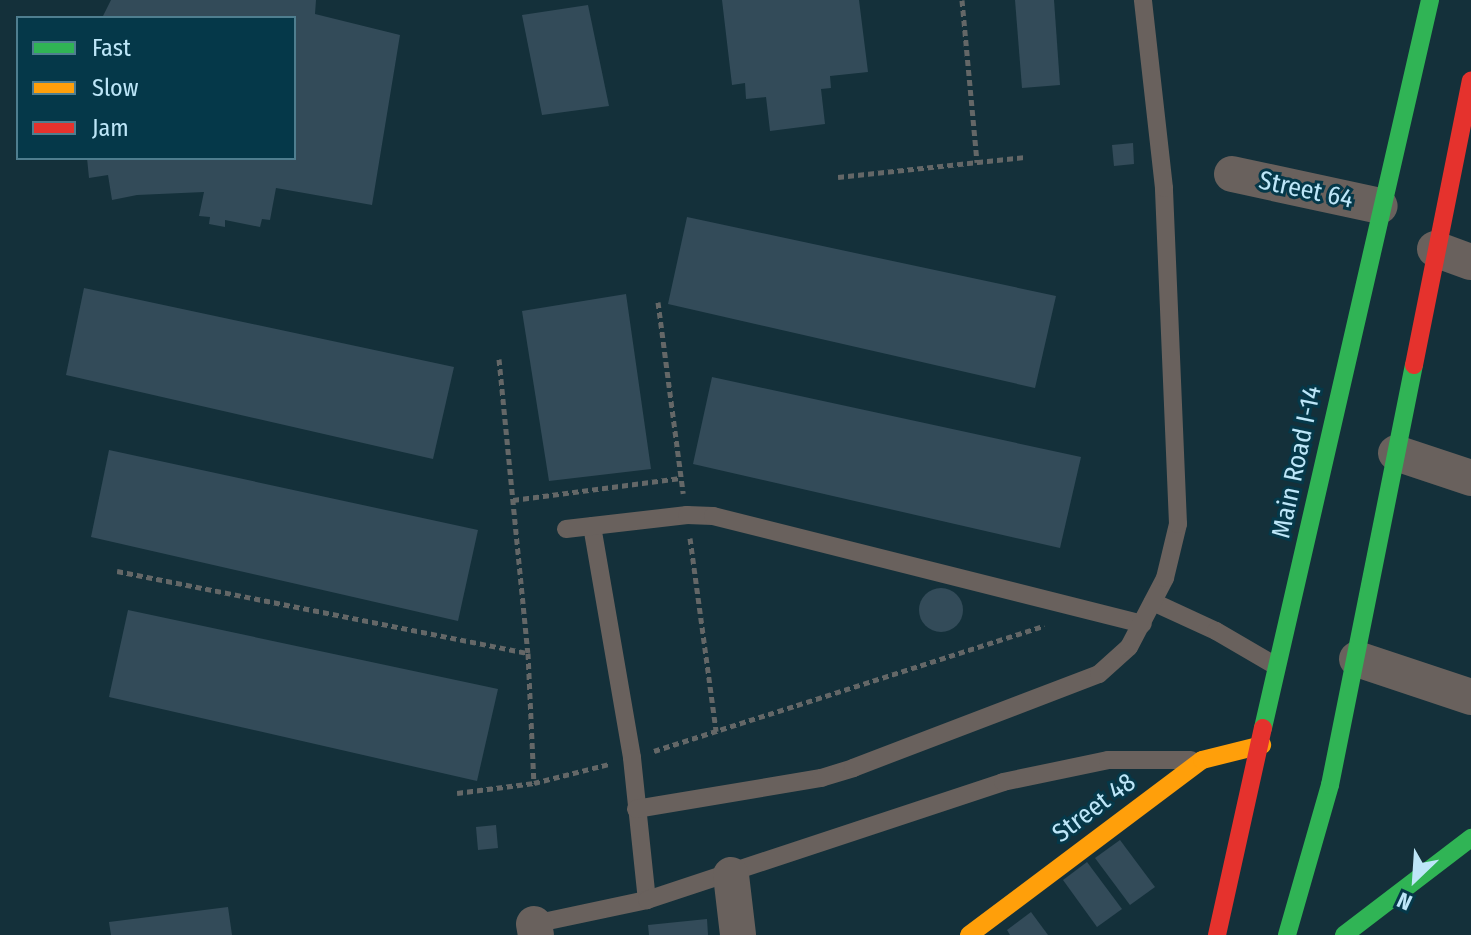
<!DOCTYPE html>
<style>
body{margin:0}
#map{position:relative;width:1471px;height:935px;overflow:hidden;background:#14303a;font-family:"Fira Sans Condensed",sans-serif}
div>[style]{position:absolute}
.building>*{inset:0;background:#334b59}
.round{border-radius:50%}
.path>*{height:5px;margin-top:-2.5px;transform-origin:0;background:repeating-linear-gradient(90deg,#646767 0 6px,transparent 0 10px)}
.lane>*{height:18px;margin:-9px;padding:0 9px;transform-origin:9px;border-radius:9px;background:#69615d}
.street>*{height:36px;margin:-18px;padding:0 18px;transform-origin:18px;border-radius:18px;background:#69615d}
.fast>*{height:18px;margin:-9px;padding:0 9px;transform-origin:9px;border-radius:9px;background:#30b455}
.slow>*{height:18px;margin:-9px;padding:0 9px;transform-origin:9px;border-radius:9px;background:#ff9f0a}
.jam>*{height:18px;margin:-9px;padding:0 9px;transform-origin:9px;border-radius:9px;background:#e5322d}
span{translate:-50% -50%;white-space:nowrap;text-align:center;line-height:1.15;-webkit-text-stroke:6px #053849;paint-order:stroke}
.street-label{font-size:26px;color:#bde6f8}
.legend{position:absolute;left:16px;top:16px;width:280px;height:144px;box-sizing:border-box;background:#053849;border:2px solid #4f7e8f;margin:0;padding:10px 14px;list-style:none;font-size:24px;color:#bde6f8}
.legend li{display:flex;align-items:center;gap:16px;height:40px}
.legend b{width:40px;border:2px solid #4f7e8f}
.north{position:absolute;left:1375px;top:839px;width:80px;height:80px;-webkit-text-stroke:6px #053849;paint-order:stroke;rotate:205deg;font-size:22px;font-weight:700;line-height:32px;text-align:center;color:#bde6f8}
.north::after{content:'';display:block;margin:auto;width:28px;height:36px;background:#bde6f8;clip-path:polygon(50% 0,100% 100%,50% 72%,0 100%)}
</style>
<div id="map">
<div class="building">
<i style="clip-path:polygon(111px 0,316px 0,315px 14px,400px 35px,372px 205px,276px 188px,270px 220px,262px 219px,260px 227px,225px 220px,225px 227px,209px 224px,210px 217px,199px 216px,204px 192px,137px 195px,112px 200px,108px 175px,89px 178px,87px 158px,294px 158px,294px 18px,102px 18px)"></i>
<i style="clip-path:polygon(722px 0,859px 0,868px 72px,830px 76px,831px 88px,821px 89px,825px 124px,770px 131px,766px 97px,746px 99px,745px 83px,732px 85px)"></i>
<i style="clip-path:polygon(1015px 0,1054px 0,1060px 85px,1022px 88px)"></i>
<i style="clip-path:polygon(588px 5px,609px 106px,542px 115px,522px 15px)"></i>
<i style="clip-path:polygon(1133px 143px,1134px 164px,1114px 166px,1112px 145px)"></i>
<i style="clip-path:polygon(687px 217px,1056px 296px,1035px 388px,668px 304px)"></i>
<i style="clip-path:polygon(84px 288px,454px 367px,433px 459px,66px 375px)"></i>
<i style="clip-path:polygon(626px 294px,651px 469px,549px 481px,522px 311px)"></i>
<i style="clip-path:polygon(712px 377px,1081px 457px,1060px 548px,693px 464px)"></i>
<i style="clip-path:polygon(109px 450px,478px 530px,458px 621px,91px 537px)"></i>
<i class="round" style="left:919px;top:588px;width:44px;height:44px"></i>
<i style="clip-path:polygon(128px 610px,498px 689px,477px 781px,109px 697px)"></i>
<i style="clip-path:polygon(496px 825px,498px 848px,478px 850px,476px 827px)"></i>
<i style="clip-path:polygon(1120px 840px,1155px 887px,1130px 905px,1095px 858px)"></i>
<i style="clip-path:polygon(1087px 862px,1122px 909px,1097px 927px,1063px 880px)"></i>
<i style="clip-path:polygon(228px 907px,232px 935px,111px 935px,109px 922px)"></i>
<i style="clip-path:polygon(1031px 912px,1048px 935px,1010px 935px,1007px 930px)"></i>
<i style="clip-path:polygon(707px 919px,708px 935px,649px 935px,648px 925px)"></i>
</div>
<div class="path">
<i style="left:962px;top:0;width:163px;rotate:84.7deg"></i>
<i style="left:838px;top:177px;width:187px;rotate:-6.1deg"></i>
<i style="left:658px;top:302px;width:193px;rotate:82.5deg"></i>
<i style="left:499px;top:359px;width:295px;rotate:84.4deg"></i>
<i style="left:528px;top:653px;width:130px;rotate:87.4deg"></i>
<i style="left:513px;top:500px;width:169px;rotate:-7.5deg"></i>
<i style="left:690px;top:538px;width:195px;rotate:82.3deg"></i>
<i style="left:117px;top:571px;width:419px;rotate:11.3deg"></i>
<i style="left:654px;top:751px;width:410px;rotate:-17.8deg"></i>
<i style="left:457px;top:793px;width:78px;rotate:-7.4deg"></i>
<i style="left:534px;top:783px;width:77px;rotate:-14.2deg"></i>
</div>
<div class="lane">
<i style="left:592px;top:526px;width:235px;rotate:80.2deg"></i>
<i style="left:632px;top:758px;width:143px;rotate:84deg"></i>
<i style="left:566px;top:529px;width:122px;rotate:-6.6deg"></i>
<i style="left:687px;top:515px;width:26px;rotate:2deg"></i>
<i style="left:713px;top:516px;width:443px;rotate:14.1deg"></i>
<i style="left:1153px;top:602px;width:69px;rotate:24.7deg"></i>
<i style="left:1216px;top:631px;width:69px;rotate:30.3deg"></i>
<i style="left:636px;top:809px;width:188px;rotate:-9.5deg"></i>
<i style="left:821px;top:778px;width:34px;rotate:-17deg"></i>
<i style="left:853px;top:768px;width:263px;rotate:-20.9deg"></i>
<i style="left:1099px;top:674px;width:40px;rotate:-42deg"></i>
<i style="left:1129px;top:647px;width:78px;rotate:-62.4deg"></i>
<i style="left:1165px;top:578px;width:56px;rotate:-76.5deg"></i>
<i style="left:1178px;top:524px;width:336px;rotate:-92.4deg"></i>
<i style="left:1164px;top:188px;width:189px;rotate:-96.4deg"></i>
<i style="left:529px;top:925px;width:121px;rotate:-12deg"></i>
<i style="left:647px;top:900px;width:375px;rotate:-18.3deg"></i>
<i style="left:1003px;top:782px;width:107px;rotate:-11.8deg"></i>
<i style="left:1108px;top:760px;width:83px"></i>
</div>
<div class="street">
<i style="left:1232px;top:174px;width:151px;rotate:12.2deg"></i>
<i style="left:1435px;top:249px;width:38px;rotate:20deg"></i>
<i style="left:1396px;top:453px;width:79px;rotate:18.4deg"></i>
<i style="left:1357px;top:659px;width:120px;rotate:18.4deg"></i>
<i style="left:731px;top:875px;width:60px;rotate:83.3deg"></i>
<i style="left:534px;top:924px;width:11px;rotate:80deg"></i>
</div>
<div class="fast">
<i style="left:1263px;top:728px;width:747px;rotate:-77.08deg"></i>
<i style="left:1287px;top:935px;width:156px;rotate:-74deg"></i>
<i style="left:1330px;top:785px;width:428px;rotate:-78.7deg"></i>
<i style="left:1344px;top:935px;width:160px;rotate:-37.4deg"></i>
</div>
<div class="slow">
<i style="left:969px;top:935px;width:291px;rotate:-36.9deg"></i>
<i style="left:1202px;top:760px;width:62px;rotate:-14deg"></i>
</div>
<div class="jam">
<i style="left:1414px;top:365px;width:290px;rotate:-78.7deg"></i>
<i style="left:1217px;top:935px;width:212px;rotate:-77.5deg"></i>
</div>
<div class="street-label">
<span style="left:1306px;top:190px;rotate:12deg">Street 64</span>
<span style="left:1297px;top:462px;rotate:-78deg">Main Road I-14</span>
<span style="left:1094px;top:808px;rotate:-37deg">Street 48</span>
</div>
<ul class="legend">
<li><b style="height:10px;background:#30b455"></b>Fast</li>
<li><b style="height:10px;background:#ff9f0a"></b>Slow</li>
<li><b style="height:10px;background:#e5322d"></b>Jam</li>
</ul>
<div class="north">N</div>
</div>
